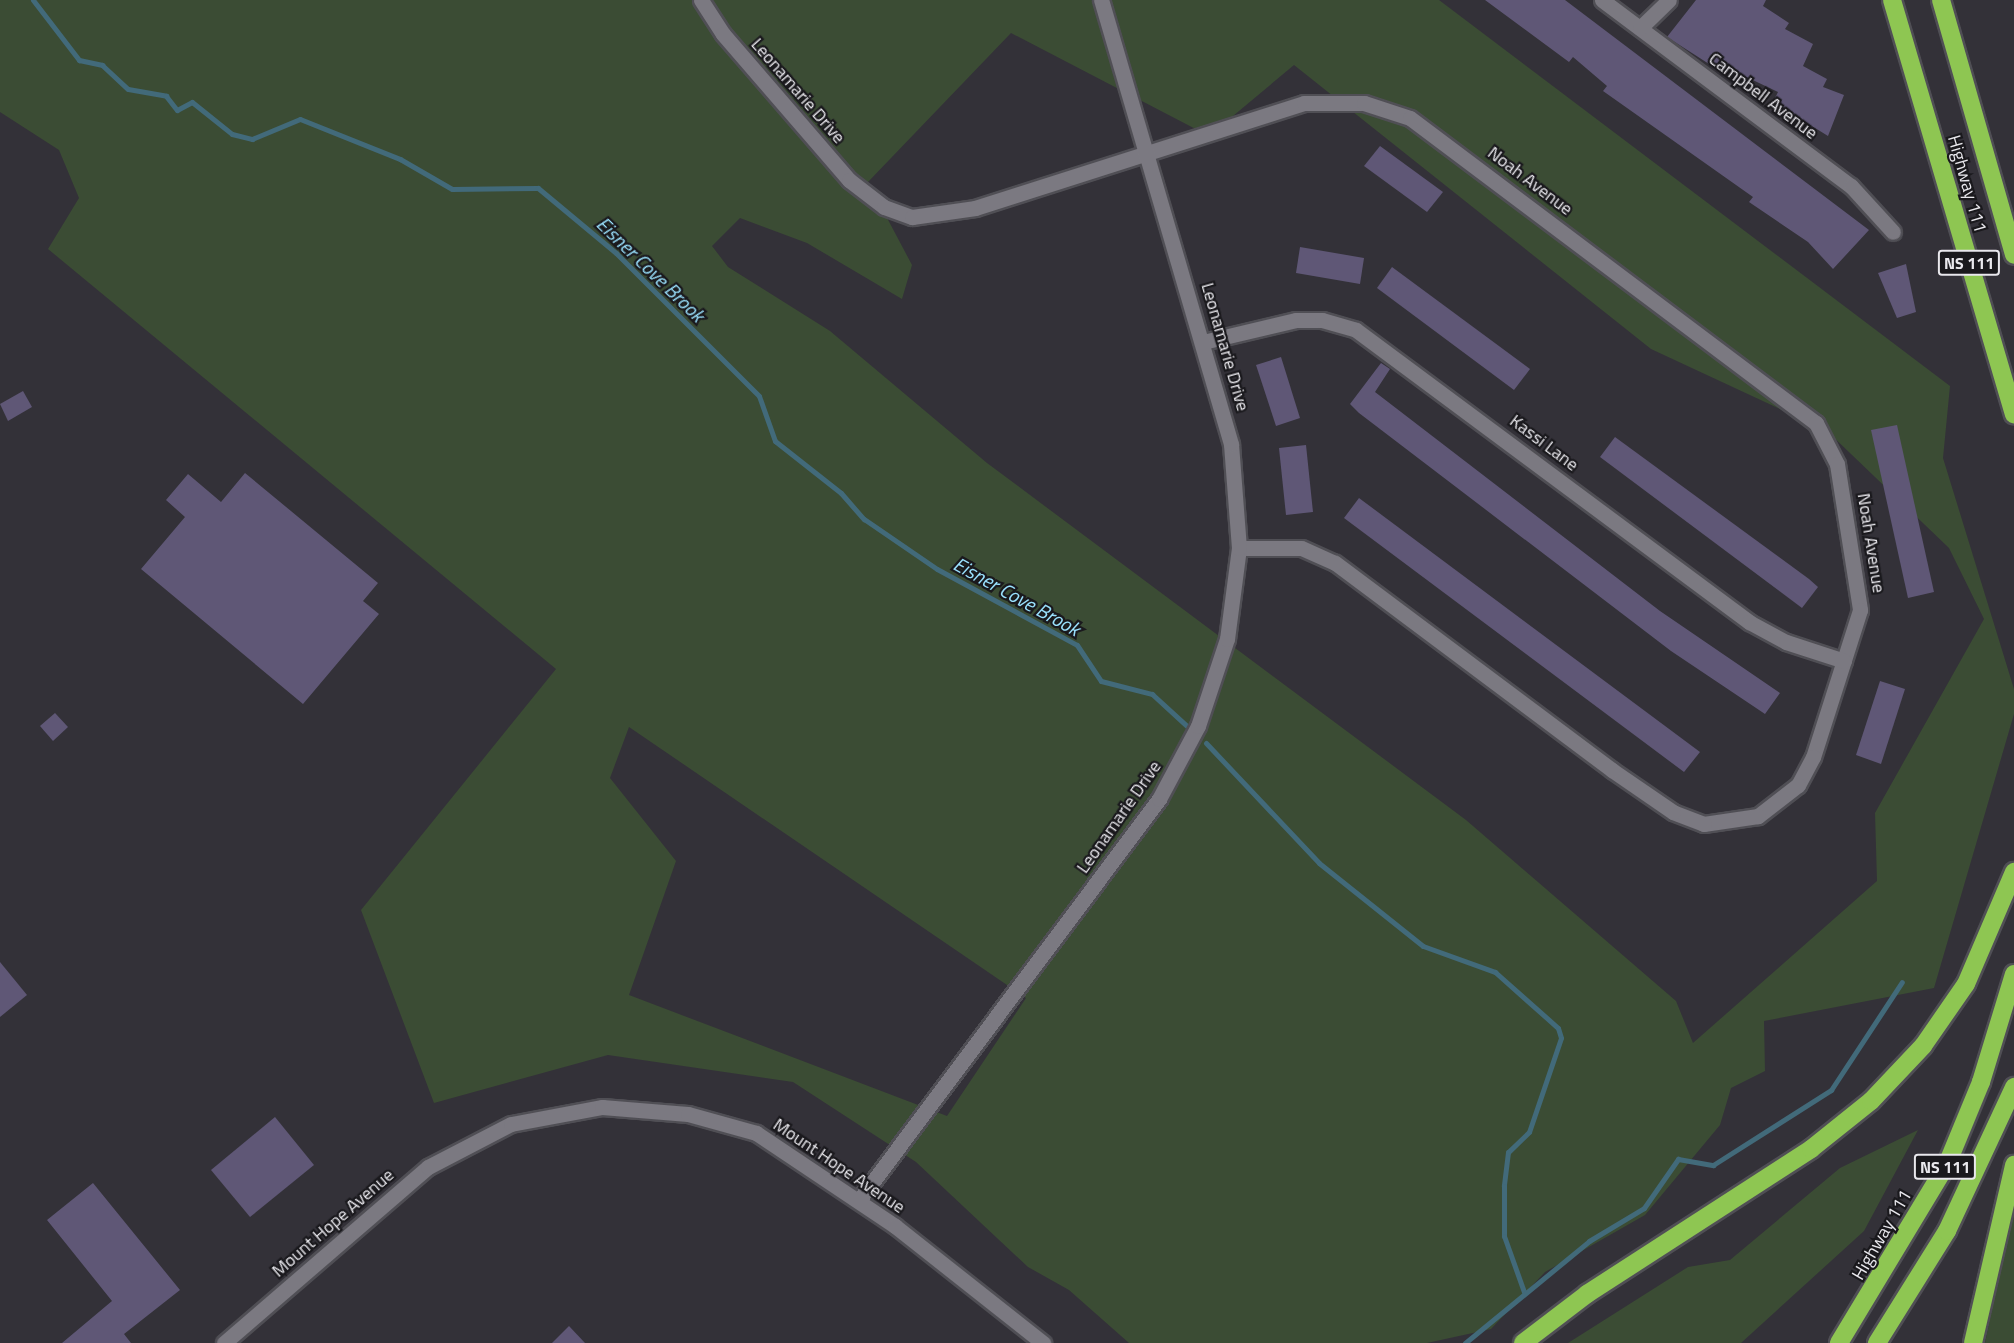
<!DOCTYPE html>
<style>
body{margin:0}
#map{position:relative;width:2014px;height:1343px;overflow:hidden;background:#333138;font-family:"Titillium Web",sans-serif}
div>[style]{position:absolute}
.green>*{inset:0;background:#3b4c34}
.stream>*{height:5px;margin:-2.5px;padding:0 2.5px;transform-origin:2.5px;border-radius:2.5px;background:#426a7a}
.building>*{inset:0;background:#5f5776}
.roads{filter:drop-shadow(2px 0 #504f55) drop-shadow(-2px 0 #504f55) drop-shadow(0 2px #504f55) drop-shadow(0 -2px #504f55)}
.minor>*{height:15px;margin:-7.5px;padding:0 7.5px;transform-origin:7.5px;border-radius:7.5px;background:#7b7981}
.highway>*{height:18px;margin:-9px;padding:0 9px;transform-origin:9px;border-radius:9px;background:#8ec652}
span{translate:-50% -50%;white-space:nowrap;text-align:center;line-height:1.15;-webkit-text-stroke:4.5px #1a191d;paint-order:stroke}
.shield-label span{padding:2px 4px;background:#1a191d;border:2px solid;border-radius:4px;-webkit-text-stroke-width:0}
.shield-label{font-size:16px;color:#e9e8ed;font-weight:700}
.street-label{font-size:18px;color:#e9e8ed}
.water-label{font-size:20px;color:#9ae1fd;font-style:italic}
</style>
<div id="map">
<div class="green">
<i style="clip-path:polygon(evenodd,0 0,1439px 0,1950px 386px,1943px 458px,2014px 689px,2014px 714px,1934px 988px,1764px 1021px,1765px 1071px,1731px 1088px,1720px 1125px,1645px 1215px,1545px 1272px,1491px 1329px,1427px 1343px,1129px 1343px,1069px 1290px,1028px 1267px,916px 1162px,793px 1082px,608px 1055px,434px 1103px,361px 910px,556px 669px,48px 249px,79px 198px,59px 150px,0 112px,0 0,1011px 33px,1209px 136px,1294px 65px,1651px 349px,1827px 431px,1949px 548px,1984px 619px,1875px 813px,1877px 881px,1693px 1043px,1676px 1001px,1466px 820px,987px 463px,830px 331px,728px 267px,712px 246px,740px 218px,807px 243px,902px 299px,912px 265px,868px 182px,1011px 33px,0 0,629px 727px,1026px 998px,947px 1116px,629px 995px,676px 861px,610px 778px,629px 727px)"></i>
<i style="clip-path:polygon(1918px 1130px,1864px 1231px,1741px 1343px,1568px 1343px,1688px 1267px,1730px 1260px,1840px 1168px)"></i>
<i style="clip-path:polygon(2014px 1209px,2014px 1343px,1985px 1343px,2006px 1242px)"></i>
</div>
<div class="stream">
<i style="left:33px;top:0;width:76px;rotate:52.5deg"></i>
<i style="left:79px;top:60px;width:24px;rotate:12deg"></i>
<i style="left:102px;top:65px;width:35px;rotate:43deg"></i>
<i style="left:128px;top:89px;width:39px;rotate:10deg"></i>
<i style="left:166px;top:96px;width:18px;rotate:52deg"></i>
<i style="left:177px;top:110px;width:17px;rotate:-28deg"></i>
<i style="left:192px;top:102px;width:51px;rotate:38.7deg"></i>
<i style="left:232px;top:134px;width:21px;rotate:14deg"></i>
<i style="left:252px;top:139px;width:52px;rotate:-22.6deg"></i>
<i style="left:300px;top:119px;width:108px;rotate:21.8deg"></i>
<i style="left:400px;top:159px;width:60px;rotate:30deg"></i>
<i style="left:452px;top:189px;width:86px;rotate:-0.7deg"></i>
<i style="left:538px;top:188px;width:102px;rotate:39.8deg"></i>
<i style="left:616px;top:253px;width:202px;rotate:45deg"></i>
<i style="left:759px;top:396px;width:48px;rotate:70.4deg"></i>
<i style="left:775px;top:441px;width:84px;rotate:38.2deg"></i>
<i style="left:841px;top:493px;width:35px;rotate:49deg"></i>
<i style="left:864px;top:519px;width:88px;rotate:34.4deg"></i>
<i style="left:937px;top:569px;width:159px;rotate:28.5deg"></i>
<i style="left:1077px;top:645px;width:43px;rotate:56.3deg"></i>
<i style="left:1101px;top:681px;width:53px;rotate:14.3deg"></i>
<i style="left:1152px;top:694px;width:49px;rotate:42.5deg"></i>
<i style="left:1206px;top:743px;width:165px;rotate:46.7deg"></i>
<i style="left:1319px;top:863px;width:133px;rotate:38.6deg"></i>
<i style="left:1423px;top:946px;width:77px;rotate:19.9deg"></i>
<i style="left:1495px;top:972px;width:84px;rotate:41.6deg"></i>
<i style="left:1558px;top:1028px;width:10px;rotate:73deg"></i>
<i style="left:1561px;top:1038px;width:99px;rotate:108.8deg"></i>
<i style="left:1529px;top:1132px;width:29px;rotate:136deg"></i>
<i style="left:1508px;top:1152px;width:34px;rotate:97deg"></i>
<i style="left:1504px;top:1186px;width:50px;rotate:90deg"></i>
<i style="left:1504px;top:1236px;width:59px;rotate:70.3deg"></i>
<i style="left:1465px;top:1343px;width:161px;rotate:-39.4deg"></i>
<i style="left:1589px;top:1241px;width:64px;rotate:-31deg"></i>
<i style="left:1644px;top:1208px;width:60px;rotate:-55.2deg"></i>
<i style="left:1678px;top:1159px;width:36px;rotate:10deg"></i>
<i style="left:1713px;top:1165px;width:140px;rotate:-32.4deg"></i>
<i style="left:1831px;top:1090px;width:129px;rotate:-56.7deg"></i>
</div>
<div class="building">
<i style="clip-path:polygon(1485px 0,1565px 0,1869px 230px,1833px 269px,1808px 242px,1749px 202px,1753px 197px,1603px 91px,1607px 86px,1573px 57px,1569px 62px)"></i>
<i style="clip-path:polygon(1696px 0,1766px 0,1763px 6px,1789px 23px,1785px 29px,1813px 44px,1803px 66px,1827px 79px,1823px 87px,1844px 95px,1828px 136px,1773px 102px,1778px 92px,1738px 73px,1734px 80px,1667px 37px)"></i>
<i style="clip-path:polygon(1380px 146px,1443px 192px,1427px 212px,1364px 166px)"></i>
<i style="clip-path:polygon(1300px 247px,1364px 258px,1360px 284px,1296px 273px)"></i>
<i style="clip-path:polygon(1906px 264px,1916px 312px,1897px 318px,1878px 273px)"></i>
<i style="clip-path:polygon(1392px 267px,1530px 369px,1514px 390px,1377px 288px)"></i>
<i style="clip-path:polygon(1281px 357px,1300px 418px,1276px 426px,1256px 365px)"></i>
<i style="clip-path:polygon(1381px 363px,1390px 369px,1375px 392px,1660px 611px,1780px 693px,1765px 714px,1671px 651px,1359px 413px,1350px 404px)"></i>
<i style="clip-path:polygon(23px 391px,32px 407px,8px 421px,0 404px)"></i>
<i style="clip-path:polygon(1897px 425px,1934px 592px,1908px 598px,1871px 430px)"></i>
<i style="clip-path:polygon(1615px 437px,1809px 579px,1818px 587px,1802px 608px,1600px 457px)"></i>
<i style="clip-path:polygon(1306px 445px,1313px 512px,1286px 515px,1279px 448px)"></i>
<i style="clip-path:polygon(245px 473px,378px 583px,363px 601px,379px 614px,303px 704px,141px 569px,185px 517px,166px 500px,188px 474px,221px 502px)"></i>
<i style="clip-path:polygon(1359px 498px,1700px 752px,1684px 772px,1344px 518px)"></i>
<i style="clip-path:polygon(1880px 681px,1905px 689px,1881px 764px,1856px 755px)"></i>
<i style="clip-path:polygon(55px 713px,68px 727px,53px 741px,40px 726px)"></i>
<i style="clip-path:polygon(0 962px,27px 995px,0 1017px)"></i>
<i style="clip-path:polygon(275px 1117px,314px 1165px,250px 1217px,211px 1170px)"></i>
<i style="clip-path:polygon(93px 1183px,180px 1290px,124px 1334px,131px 1343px,62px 1343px,112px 1301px,47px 1220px)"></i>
<i style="clip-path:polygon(569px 1326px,585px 1343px,552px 1343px)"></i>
</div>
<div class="roads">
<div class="minor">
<i style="left:701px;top:0;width:40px;rotate:57.1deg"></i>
<i style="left:723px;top:34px;width:193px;rotate:49.2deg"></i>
<i style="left:849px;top:180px;width:44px;rotate:37.6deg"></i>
<i style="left:884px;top:207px;width:30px;rotate:20deg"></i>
<i style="left:912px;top:217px;width:64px;rotate:-8.1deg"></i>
<i style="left:975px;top:208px;width:345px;rotate:-17.7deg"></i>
<i style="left:1304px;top:103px;width:60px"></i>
<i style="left:1364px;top:103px;width:48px;rotate:18.1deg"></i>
<i style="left:1410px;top:118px;width:508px;rotate:36.92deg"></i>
<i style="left:1816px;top:423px;width:46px;rotate:62.9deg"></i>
<i style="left:1837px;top:464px;width:148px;rotate:81deg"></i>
<i style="left:1860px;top:610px;width:154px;rotate:107.7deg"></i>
<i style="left:1813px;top:757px;width:32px;rotate:118deg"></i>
<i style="left:1798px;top:785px;width:51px;rotate:142.2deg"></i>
<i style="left:1758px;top:816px;width:55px;rotate:171.6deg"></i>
<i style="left:1704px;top:824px;width:33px;rotate:-159deg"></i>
<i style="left:1673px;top:812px;width:74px;rotate:-145.5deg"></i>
<i style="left:1612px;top:770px;width:346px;rotate:-143.2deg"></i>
<i style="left:1335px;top:563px;width:37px;rotate:-156deg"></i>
<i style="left:1301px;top:548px;width:62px;rotate:180deg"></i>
<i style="left:1602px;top:0;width:311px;rotate:36.8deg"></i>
<i style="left:1851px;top:186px;width:62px;rotate:47.6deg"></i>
<i style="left:1640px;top:28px;width:40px;rotate:-44deg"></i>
<i style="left:1203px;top:342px;width:96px;rotate:-13.3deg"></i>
<i style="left:1296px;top:320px;width:26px"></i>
<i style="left:1322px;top:320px;width:35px;rotate:16deg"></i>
<i style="left:1356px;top:330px;width:490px;rotate:36.6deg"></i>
<i style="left:1749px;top:622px;width:42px;rotate:28.4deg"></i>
<i style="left:1786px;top:642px;width:61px;rotate:18.1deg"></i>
<i style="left:859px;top:1200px;width:501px;rotate:-53.2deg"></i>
<i style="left:1159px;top:799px;width:83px;rotate:-61.9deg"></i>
<i style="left:1198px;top:726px;width:92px;rotate:-71.6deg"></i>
<i style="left:1227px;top:639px;width:92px;rotate:-82.5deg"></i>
<i style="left:1239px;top:548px;width:104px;rotate:-94.4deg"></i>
<i style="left:1231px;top:444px;width:463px;rotate:-106.3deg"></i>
<i style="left:224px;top:1343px;width:269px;rotate:-40.8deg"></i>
<i style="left:428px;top:1167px;width:93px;rotate:-27.4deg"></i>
<i style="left:511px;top:1124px;width:93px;rotate:-10.6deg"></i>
<i style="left:602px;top:1107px;width:86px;rotate:4.7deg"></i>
<i style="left:688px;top:1114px;width:71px;rotate:15.6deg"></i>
<i style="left:756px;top:1133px;width:167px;rotate:33.8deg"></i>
<i style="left:895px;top:1226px;width:189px;rotate:38.3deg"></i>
</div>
<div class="highway">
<i style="left:1892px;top:0;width:432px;rotate:73.6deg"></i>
<i style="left:1941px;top:0;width:265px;rotate:74deg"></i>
<i style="left:1523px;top:1343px;width:81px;rotate:-37.4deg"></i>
<i style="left:1587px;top:1294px;width:267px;rotate:-32.9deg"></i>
<i style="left:1811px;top:1149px;width:77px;rotate:-38.7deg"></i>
<i style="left:1871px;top:1101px;width:76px;rotate:-46.6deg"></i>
<i style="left:1923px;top:1046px;width:75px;rotate:-55.3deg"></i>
<i style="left:1966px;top:984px;width:122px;rotate:-66.8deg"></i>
<i style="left:1839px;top:1343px;width:211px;rotate:-58.9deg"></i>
<i style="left:1948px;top:1162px;width:87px;rotate:-67.6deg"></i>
<i style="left:1981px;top:1082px;width:113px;rotate:-73deg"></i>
<i style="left:1877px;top:1343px;width:132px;rotate:-58deg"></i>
<i style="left:1947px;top:1231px;width:159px;rotate:-65deg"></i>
<i style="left:1973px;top:1343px;width:183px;rotate:-77deg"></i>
</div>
</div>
<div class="shield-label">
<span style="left:1969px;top:263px">NS 111</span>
<span style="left:1945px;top:1167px">NS 111</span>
</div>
<div class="street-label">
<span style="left:798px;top:91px;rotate:49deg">Leonamarie Drive</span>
<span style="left:1763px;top:96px;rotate:37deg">Campbell Avenue</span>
<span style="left:1530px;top:181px;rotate:37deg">Noah Avenue</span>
<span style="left:1967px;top:184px;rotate:74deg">Highway 111</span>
<span style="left:1225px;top:347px;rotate:74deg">Leonamarie Drive</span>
<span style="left:1544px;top:443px;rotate:37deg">Kassi Lane</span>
<span style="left:1871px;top:543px;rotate:81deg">Noah Avenue</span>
<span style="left:1119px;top:817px;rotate:-55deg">Leonamarie Drive</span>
<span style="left:839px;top:1166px;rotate:34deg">Mount Hope Avenue</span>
<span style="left:333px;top:1223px;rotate:-41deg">Mount Hope Avenue</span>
<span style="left:1882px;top:1235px;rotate:-60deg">Highway 111</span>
</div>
<div class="water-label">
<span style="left:651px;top:269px;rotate:44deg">Eisner Cove Brook</span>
<span style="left:1017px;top:596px;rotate:29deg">Eisner Cove Brook</span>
</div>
</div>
